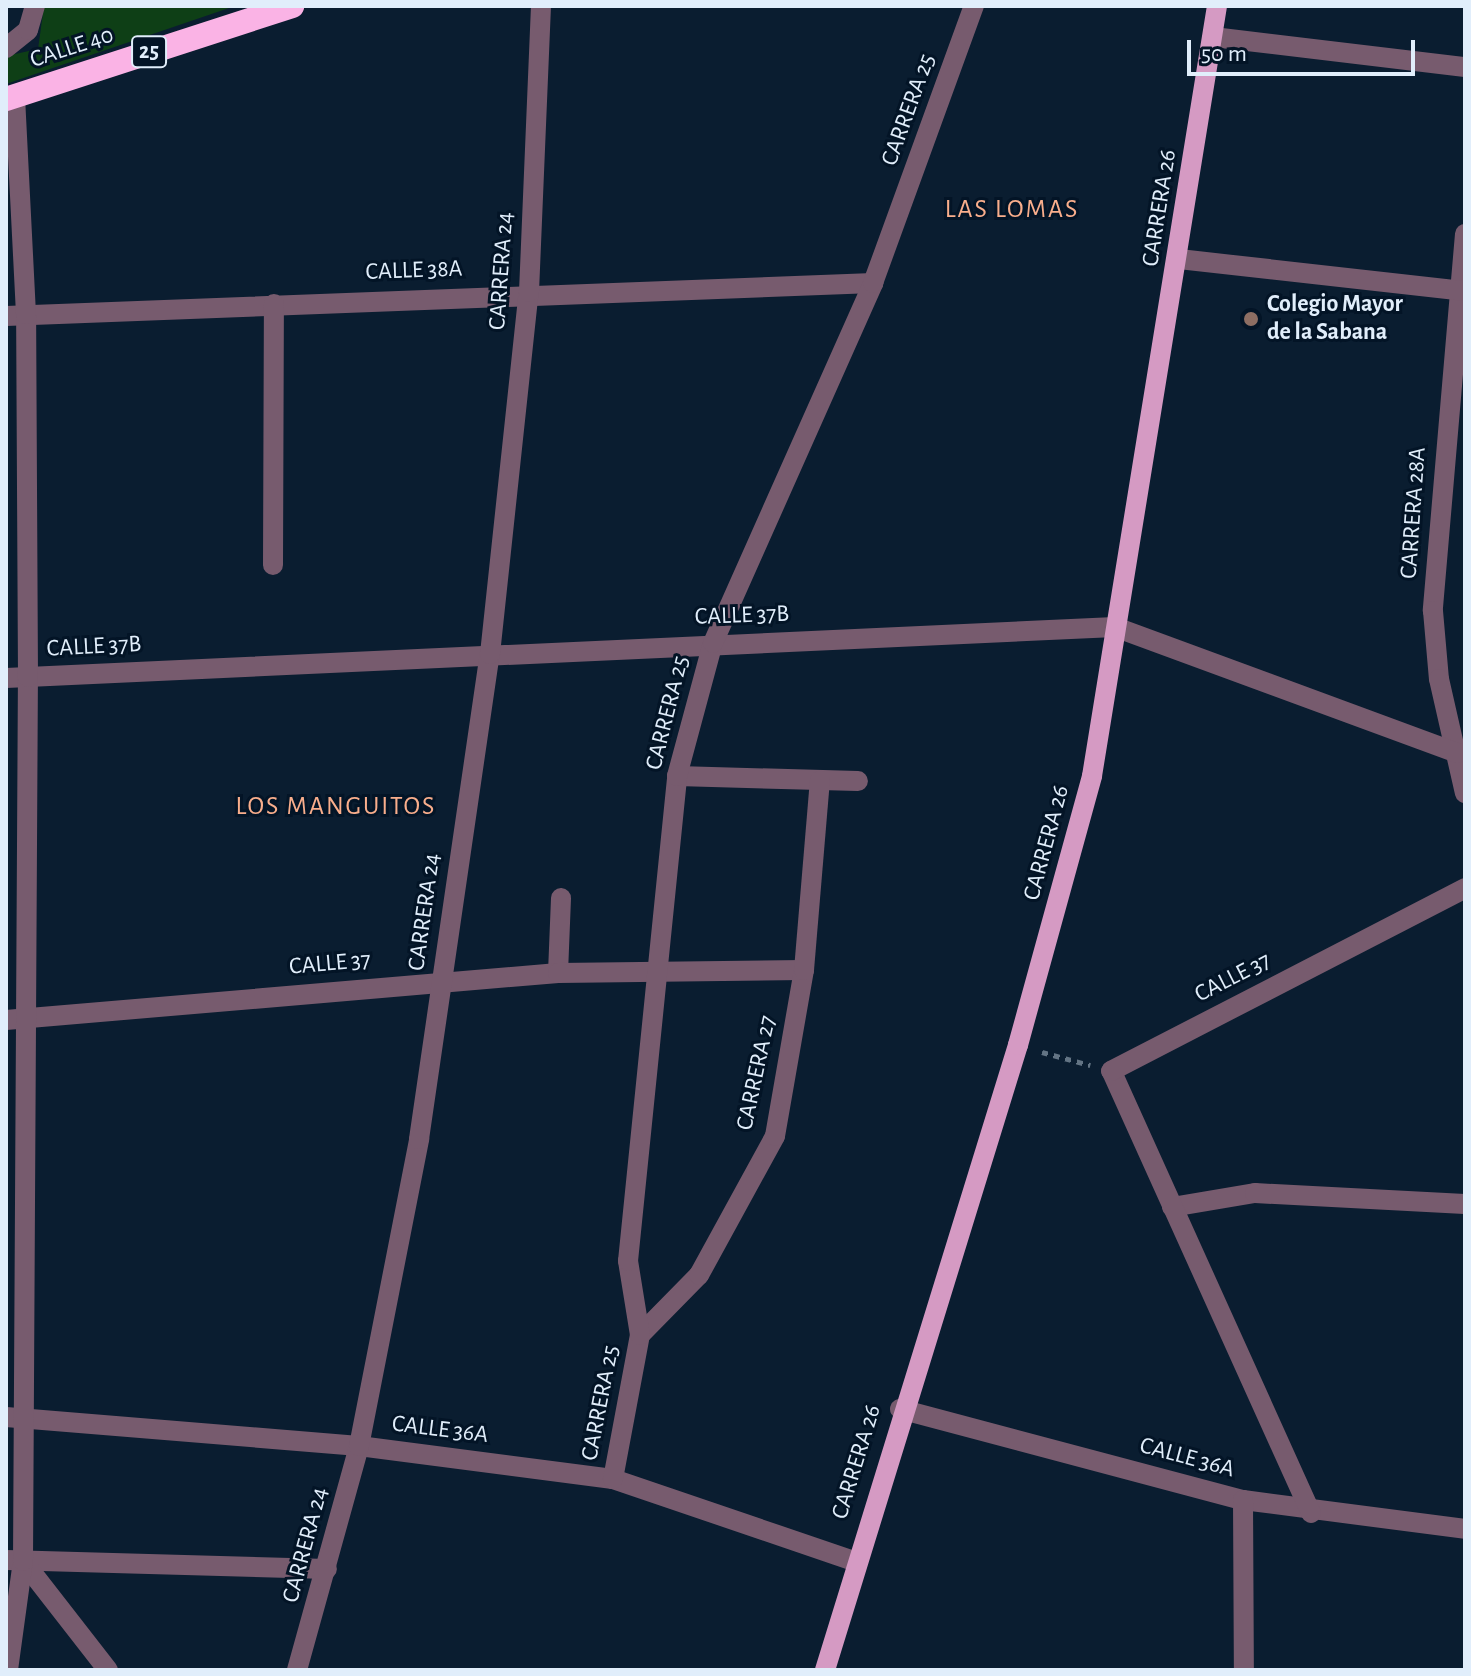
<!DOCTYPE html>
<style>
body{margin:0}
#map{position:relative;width:1471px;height:1676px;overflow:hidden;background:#0a1d30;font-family:"Alegreya Sans",sans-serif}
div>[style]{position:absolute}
.green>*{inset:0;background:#0e3f16}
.path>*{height:5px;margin-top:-2.5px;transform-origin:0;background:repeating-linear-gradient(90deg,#637484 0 6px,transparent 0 12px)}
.minor>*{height:20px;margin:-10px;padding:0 10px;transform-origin:10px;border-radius:10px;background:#775b6e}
.major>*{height:20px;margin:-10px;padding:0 10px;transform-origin:10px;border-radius:10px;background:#d59ac3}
.highway>*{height:24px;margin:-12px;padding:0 12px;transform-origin:12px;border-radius:12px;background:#fab3e5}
.dots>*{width:22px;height:22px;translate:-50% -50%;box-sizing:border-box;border:4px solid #031426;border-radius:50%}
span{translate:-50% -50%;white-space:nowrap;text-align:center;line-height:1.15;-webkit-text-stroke:6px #031426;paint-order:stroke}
.shield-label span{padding:2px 6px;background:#031426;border:2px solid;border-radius:6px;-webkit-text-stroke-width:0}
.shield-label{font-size:22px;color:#e1eefb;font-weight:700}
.street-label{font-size:24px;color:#e1eefb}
.poi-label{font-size:24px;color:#e1eefb;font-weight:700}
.left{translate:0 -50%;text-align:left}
.neighbourhood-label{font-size:26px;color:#f9ae8c;letter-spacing:2px}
.frame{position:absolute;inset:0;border:8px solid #e1eefb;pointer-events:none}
.scale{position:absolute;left:1187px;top:40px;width:228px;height:36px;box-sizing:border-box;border:4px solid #e1eefb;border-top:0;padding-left:10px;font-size:24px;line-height:28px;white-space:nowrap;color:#e1eefb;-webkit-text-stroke:6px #031426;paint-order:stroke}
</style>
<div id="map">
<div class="green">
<i style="clip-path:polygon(44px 6px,235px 6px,6px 84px,6px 56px,38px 49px)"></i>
</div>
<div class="path">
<i style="left:1042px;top:1052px;width:50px;rotate:15.2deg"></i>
</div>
<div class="minor">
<i style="left:1213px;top:37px;width:254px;rotate:6.8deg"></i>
<i style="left:6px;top:48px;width:28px;rotate:-39deg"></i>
<i style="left:28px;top:30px;width:25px;rotate:-74deg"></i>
<i style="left:1465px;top:234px;width:378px;rotate:94.9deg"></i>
<i style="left:1433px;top:611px;width:68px;rotate:85deg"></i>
<i style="left:1439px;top:679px;width:117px;rotate:77.2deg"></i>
<i style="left:1179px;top:259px;width:288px;rotate:6.4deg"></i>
<i style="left:6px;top:316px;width:868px;rotate:-2.18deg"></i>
<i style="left:273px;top:565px;width:261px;rotate:-89.8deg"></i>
<i style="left:6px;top:678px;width:1110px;rotate:-2.63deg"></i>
<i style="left:1115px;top:627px;width:365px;rotate:20.2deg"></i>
<i style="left:677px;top:776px;width:181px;rotate:1.6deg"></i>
<i style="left:558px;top:973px;width:75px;rotate:-87.7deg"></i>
<i style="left:6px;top:1020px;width:554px;rotate:-4.87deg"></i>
<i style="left:558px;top:973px;width:246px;rotate:-0.7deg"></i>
<i style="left:1172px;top:1207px;width:84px;rotate:-9.6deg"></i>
<i style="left:1255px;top:1193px;width:210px;rotate:3deg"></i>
<i style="left:640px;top:1335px;width:84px;rotate:-45.5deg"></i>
<i style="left:699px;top:1275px;width:158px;rotate:-61.3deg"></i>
<i style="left:775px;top:1136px;width:169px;rotate:-80.1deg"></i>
<i style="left:804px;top:970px;width:190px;rotate:-85.2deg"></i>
<i style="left:900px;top:1409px;width:355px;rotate:14.9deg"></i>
<i style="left:1243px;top:1500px;width:224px;rotate:7.4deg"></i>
<i style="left:6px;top:1417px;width:354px;rotate:4.7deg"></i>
<i style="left:359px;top:1446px;width:256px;rotate:7.4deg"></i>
<i style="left:613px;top:1479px;width:255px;rotate:18.8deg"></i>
<i style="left:613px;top:1479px;width:147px;rotate:-79.4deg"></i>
<i style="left:640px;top:1335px;width:75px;rotate:-99.2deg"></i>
<i style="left:628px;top:1261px;width:487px;rotate:-84.2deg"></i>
<i style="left:677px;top:776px;width:138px;rotate:-74.9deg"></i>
<i style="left:713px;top:643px;width:394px;rotate:-66deg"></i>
<i style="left:873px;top:283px;width:295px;rotate:-70deg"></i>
<i style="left:1243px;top:1500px;width:170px;rotate:89.7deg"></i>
<i style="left:1311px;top:1513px;width:485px;rotate:-114.3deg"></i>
<i style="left:1111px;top:1071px;width:399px;rotate:-27.3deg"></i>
<i style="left:6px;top:1560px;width:321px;rotate:1.6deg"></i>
<i style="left:23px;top:1561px;width:138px;rotate:52.1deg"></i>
<i style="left:8px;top:1670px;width:110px;rotate:-82.2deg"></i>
<i style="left:23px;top:1561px;width:884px;rotate:-89.68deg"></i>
<i style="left:28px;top:677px;width:363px;rotate:-90.3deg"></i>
<i style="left:26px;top:314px;width:218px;rotate:-92.9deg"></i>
<i style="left:297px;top:1670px;width:232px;rotate:-74.5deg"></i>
<i style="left:359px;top:1446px;width:313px;rotate:-78.9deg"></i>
<i style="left:419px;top:1139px;width:490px;rotate:-81.7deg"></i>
<i style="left:490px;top:654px;width:364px;rotate:-83.9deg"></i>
<i style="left:529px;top:292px;width:286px;rotate:-87.6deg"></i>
</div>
<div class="major">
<i style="left:825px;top:1670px;width:654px;rotate:-72.84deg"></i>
<i style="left:1018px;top:1045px;width:279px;rotate:-74.6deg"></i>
<i style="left:1092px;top:776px;width:780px;rotate:-80.78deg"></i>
</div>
<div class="highway">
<i style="left:6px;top:99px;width:301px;rotate:-18deg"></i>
</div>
<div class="dots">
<i style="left:1251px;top:319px;background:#8d6e63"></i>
</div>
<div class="shield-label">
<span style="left:149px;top:52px">25</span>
</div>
<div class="street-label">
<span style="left:72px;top:48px;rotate:-18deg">CALLE 40</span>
<span style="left:909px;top:110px;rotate:-70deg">CARRERA 25</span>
<span style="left:1160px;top:208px;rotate:-81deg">CARRERA 26</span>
<span style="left:414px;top:271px;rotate:-2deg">CALLE 38A</span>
<span style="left:502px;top:271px;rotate:-86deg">CARRERA 24</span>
<span style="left:1414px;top:513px;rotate:-86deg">CARRERA 28A</span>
<span style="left:742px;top:616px;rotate:-2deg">CALLE 37B</span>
<span style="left:94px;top:647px;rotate:-3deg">CALLE 37B</span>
<span style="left:668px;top:713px;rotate:-76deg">CARRERA 25</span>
<span style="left:1047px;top:843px;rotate:-75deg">CARRERA 26</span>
<span style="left:425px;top:912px;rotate:-82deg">CARRERA 24</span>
<span style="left:330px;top:964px;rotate:-5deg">CALLE 37</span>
<span style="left:1233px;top:978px;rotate:-27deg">CALLE 37</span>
<span style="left:757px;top:1073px;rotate:-78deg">CARRERA 27</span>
<span style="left:601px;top:1403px;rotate:-79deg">CARRERA 25</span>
<span style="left:440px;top:1430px;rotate:7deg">CALLE 36A</span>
<span style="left:1187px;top:1458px;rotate:15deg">CALLE 36A</span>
<span style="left:857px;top:1462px;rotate:-73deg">CARRERA 26</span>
<span style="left:306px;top:1545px;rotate:-75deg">CARRERA 24</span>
</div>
<div class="poi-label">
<span class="left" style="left:1267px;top:319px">Colegio Mayor<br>de la Sabana</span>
</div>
<div class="neighbourhood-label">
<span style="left:1012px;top:210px">LAS LOMAS</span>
<span style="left:336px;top:807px">LOS MANGUITOS</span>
</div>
<div class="frame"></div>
<div class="scale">50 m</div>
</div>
